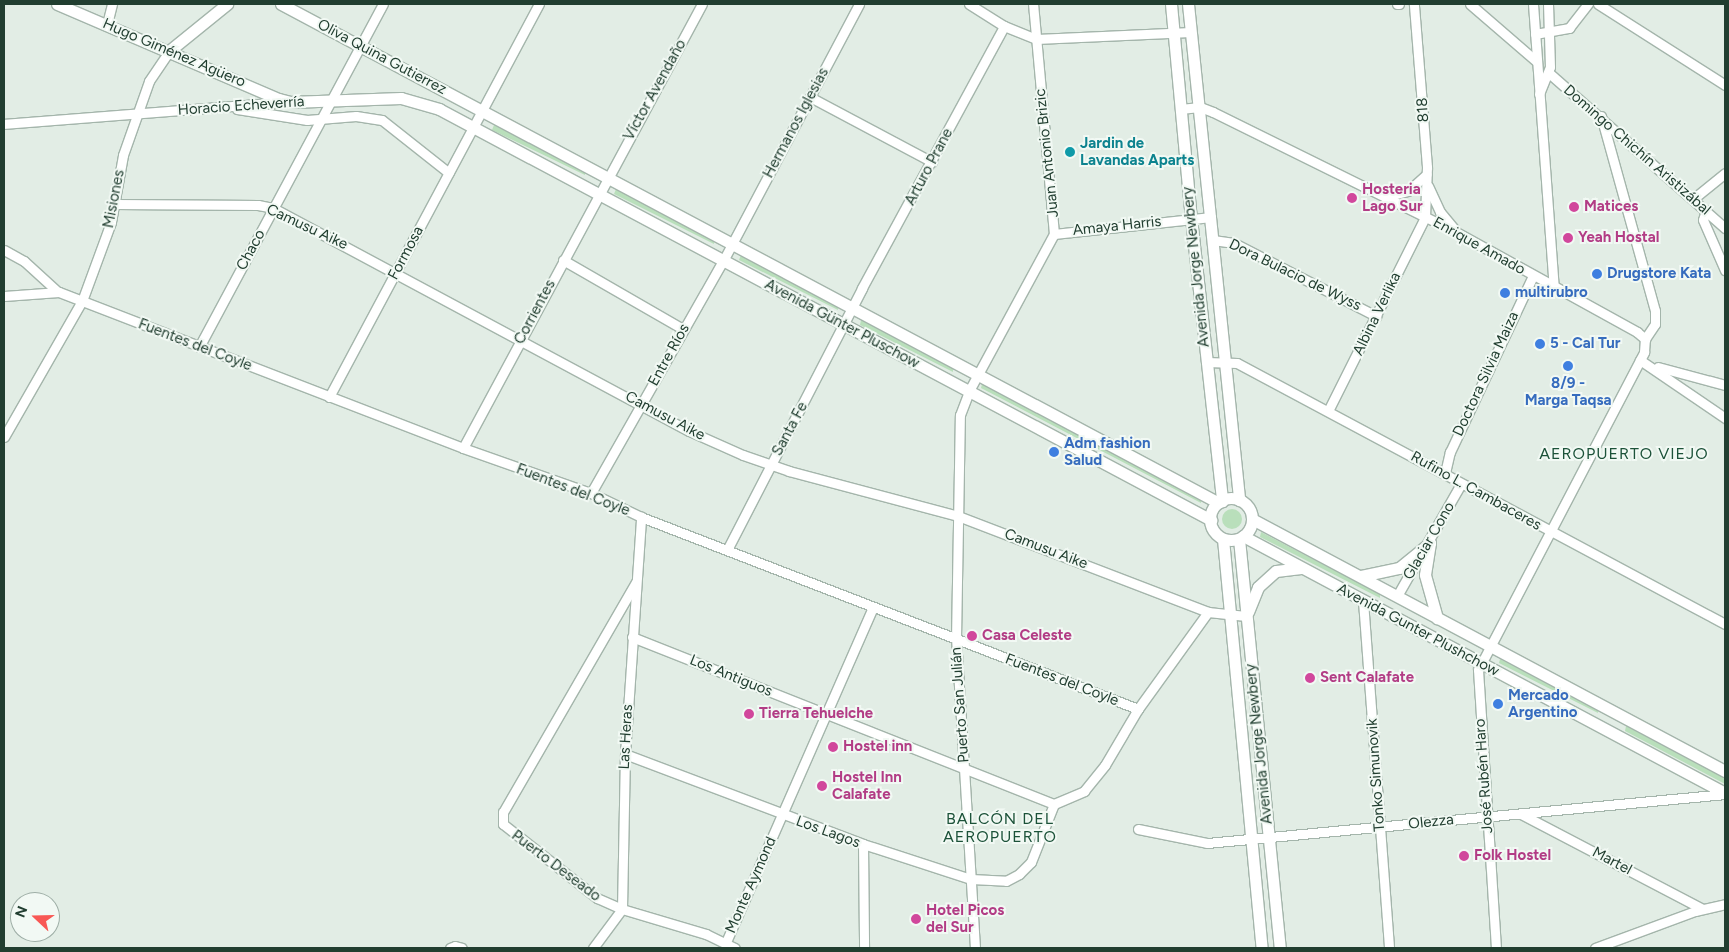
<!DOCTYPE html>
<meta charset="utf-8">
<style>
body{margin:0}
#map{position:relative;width:1729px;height:952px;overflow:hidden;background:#e2ede5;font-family:Figtree,sans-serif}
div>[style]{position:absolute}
.green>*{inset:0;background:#b9dfbb}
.round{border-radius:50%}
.roads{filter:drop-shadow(1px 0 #a4b5ab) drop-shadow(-1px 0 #a4b5ab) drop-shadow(0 1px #a4b5ab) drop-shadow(0 -1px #a4b5ab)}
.street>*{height:9px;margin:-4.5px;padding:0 4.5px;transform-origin:4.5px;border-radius:4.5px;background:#fff}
.secondary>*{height:11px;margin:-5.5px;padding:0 5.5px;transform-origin:5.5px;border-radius:5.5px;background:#fff}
.secondary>.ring{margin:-5.5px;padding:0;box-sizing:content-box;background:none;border:11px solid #fff;border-radius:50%}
.dots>*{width:14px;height:14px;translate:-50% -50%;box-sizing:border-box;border:2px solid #f2f9f4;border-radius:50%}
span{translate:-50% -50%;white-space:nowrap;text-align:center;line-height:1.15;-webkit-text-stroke:4px #f2f9f4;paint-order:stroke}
.street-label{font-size:15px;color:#213e30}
.culture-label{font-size:15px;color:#0d838f;font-weight:700}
.left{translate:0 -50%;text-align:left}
.hotel-label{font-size:15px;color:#b23c85;font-weight:700}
.shop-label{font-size:15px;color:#366cbe;font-weight:700}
.neighbourhood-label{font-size:16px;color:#1c5239;letter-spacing:1px}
.frame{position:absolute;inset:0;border:5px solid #213e30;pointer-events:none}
.north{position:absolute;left:10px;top:892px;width:50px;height:50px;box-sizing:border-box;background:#f2f9f4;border:1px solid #9eaea6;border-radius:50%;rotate:291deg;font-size:14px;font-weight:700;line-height:20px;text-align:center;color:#213e30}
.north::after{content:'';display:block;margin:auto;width:18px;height:22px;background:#f85854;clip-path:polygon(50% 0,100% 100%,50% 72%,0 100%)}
</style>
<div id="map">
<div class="green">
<i style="clip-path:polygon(494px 125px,585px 172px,585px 175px,492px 130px)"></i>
<i style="clip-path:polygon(616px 189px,714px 240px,714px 244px,614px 194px)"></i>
<i style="clip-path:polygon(741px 255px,838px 306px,838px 310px,739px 260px)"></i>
<i style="clip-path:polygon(861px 320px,953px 368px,953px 372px,860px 325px)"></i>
<i style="clip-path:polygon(982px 384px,1201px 500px,1201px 503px,981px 388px)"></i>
<i class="round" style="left:1222px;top:509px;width:20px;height:20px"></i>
<i style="clip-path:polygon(1261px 532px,1380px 594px,1380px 598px,1260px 537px)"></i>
<i style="clip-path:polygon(1500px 659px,1598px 710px,1598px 713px,1499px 663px)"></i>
<i style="clip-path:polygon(1626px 726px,1725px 778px,1725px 784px,1625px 731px)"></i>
</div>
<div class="roads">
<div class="street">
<i style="left:969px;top:4px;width:41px;rotate:32.2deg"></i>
<i style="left:1004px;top:26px;width:35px;rotate:22deg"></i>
<i style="left:1036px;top:39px;width:155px;rotate:-2.6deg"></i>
<i style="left:1397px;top:4px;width:2px"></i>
<i style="left:1470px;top:4px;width:87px;rotate:40.8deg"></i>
<i style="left:1533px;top:4px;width:286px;rotate:85.8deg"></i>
<i style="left:1598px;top:4px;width:151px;rotate:32.5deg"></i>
<i style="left:107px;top:24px;width:21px;rotate:-76deg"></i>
<i style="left:1535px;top:34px;width:35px;rotate:-10deg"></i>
<i style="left:1569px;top:28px;width:31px;rotate:-52deg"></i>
<i style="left:1549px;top:73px;width:235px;rotate:41.4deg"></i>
<i style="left:1539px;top:94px;width:29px;rotate:-68deg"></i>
<i style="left:1550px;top:67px;width:63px;rotate:-91.8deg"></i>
<i style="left:810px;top:97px;width:138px;rotate:28deg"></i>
<i style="left:237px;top:109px;width:71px;rotate:8.9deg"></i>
<i style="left:307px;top:120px;width:49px;rotate:-4.7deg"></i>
<i style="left:356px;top:116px;width:26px;rotate:9deg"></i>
<i style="left:382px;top:120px;width:85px;rotate:38.3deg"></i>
<i style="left:1180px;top:109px;width:20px;rotate:-6deg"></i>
<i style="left:1200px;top:107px;width:14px;rotate:21deg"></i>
<i style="left:1213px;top:112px;width:271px;rotate:26.3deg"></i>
<i style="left:1456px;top:232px;width:207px;rotate:28.9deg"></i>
<i style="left:1637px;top:332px;width:11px;rotate:41deg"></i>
<i style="left:1601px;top:116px;width:202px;rotate:74.5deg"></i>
<i style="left:1655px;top:311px;width:13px;rotate:90deg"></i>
<i style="left:1655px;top:324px;width:18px;rotate:124deg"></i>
<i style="left:4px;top:124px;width:282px;rotate:-4.5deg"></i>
<i style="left:1428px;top:186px;width:29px;rotate:65deg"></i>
<i style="left:1440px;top:212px;width:23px;rotate:50deg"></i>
<i style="left:1385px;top:197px;width:24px;rotate:-15deg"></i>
<i style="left:1408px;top:191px;width:25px;rotate:-42deg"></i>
<i style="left:1693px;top:199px;width:41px;rotate:-39.1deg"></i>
<i style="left:115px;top:204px;width:143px;rotate:0.4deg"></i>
<i style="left:258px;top:205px;width:15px;rotate:11deg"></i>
<i style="left:273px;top:208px;width:472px;rotate:28.2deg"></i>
<i style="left:689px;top:431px;width:59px;rotate:24deg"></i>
<i style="left:743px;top:455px;width:49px;rotate:19.2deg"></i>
<i style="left:789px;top:471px;width:175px;rotate:14.9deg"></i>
<i style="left:958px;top:516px;width:268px;rotate:21deg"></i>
<i style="left:1208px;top:612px;width:38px;rotate:6deg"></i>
<i style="left:1706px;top:210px;width:10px;rotate:107deg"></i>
<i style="left:1703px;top:220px;width:55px;rotate:66.3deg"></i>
<i style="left:1054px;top:234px;width:158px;rotate:-6.2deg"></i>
<i style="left:1213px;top:240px;width:21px;rotate:8deg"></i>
<i style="left:1234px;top:243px;width:160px;rotate:27.2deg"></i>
<i style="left:4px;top:250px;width:23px;rotate:29deg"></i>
<i style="left:24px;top:261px;width:46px;rotate:42.4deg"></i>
<i style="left:563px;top:260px;width:138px;rotate:29.9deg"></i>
<i style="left:4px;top:296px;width:55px;rotate:-4.2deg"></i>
<i style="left:59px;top:292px;width:433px;rotate:21.1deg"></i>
<i style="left:463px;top:448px;width:136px;rotate:19.4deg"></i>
<i style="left:591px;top:493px;width:55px;rotate:25.6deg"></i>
<i style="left:641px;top:517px;width:533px;rotate:21.12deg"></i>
<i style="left:199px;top:347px;width:389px;rotate:-61.8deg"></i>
<i style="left:1640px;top:360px;width:103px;rotate:34.3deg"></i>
<i style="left:1206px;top:362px;width:31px;rotate:2deg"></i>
<i style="left:1237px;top:363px;width:553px;rotate:28.14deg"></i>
<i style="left:1658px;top:367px;width:69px;rotate:15deg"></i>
<i style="left:329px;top:397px;width:446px;rotate:-61.9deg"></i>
<i style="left:1328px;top:411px;width:217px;rotate:-63.4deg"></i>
<i style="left:1425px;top:217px;width:50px;rotate:-87.7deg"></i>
<i style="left:1427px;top:167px;width:164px;rotate:-94.6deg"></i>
<i style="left:4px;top:437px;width:157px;rotate:-60.2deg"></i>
<i style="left:82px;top:301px;width:84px;rotate:-69.8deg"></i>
<i style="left:111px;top:222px;width:68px;rotate:-79.8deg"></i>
<i style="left:123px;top:155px;width:78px;rotate:-70.6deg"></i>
<i style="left:149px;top:81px;width:36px;rotate:-56deg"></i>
<i style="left:463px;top:448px;width:504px;rotate:-61.71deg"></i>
<i style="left:1445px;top:473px;width:22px;rotate:-77deg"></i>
<i style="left:1450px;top:452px;width:195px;rotate:-64.8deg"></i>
<i style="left:591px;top:493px;width:267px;rotate:-60.4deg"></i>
<i style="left:723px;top:261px;width:291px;rotate:-62.1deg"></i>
<i style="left:727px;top:550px;width:295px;rotate:-62.7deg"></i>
<i style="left:862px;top:288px;width:298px;rotate:-61.5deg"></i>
<i style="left:636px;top:582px;width:266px;rotate:120deg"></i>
<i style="left:503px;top:812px;width:12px;rotate:90deg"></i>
<i style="left:503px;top:824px;width:120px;rotate:38.2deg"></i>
<i style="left:597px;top:898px;width:27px;rotate:24deg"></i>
<i style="left:622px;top:909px;width:88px;rotate:16.6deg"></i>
<i style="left:706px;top:934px;width:32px;rotate:26deg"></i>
<i style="left:1397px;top:596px;width:129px;rotate:-60.3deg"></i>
<i style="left:1363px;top:601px;width:348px;rotate:85.7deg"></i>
<i style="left:632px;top:637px;width:454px;rotate:21.6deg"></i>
<i style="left:625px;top:754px;width:254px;rotate:20.7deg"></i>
<i style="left:863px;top:844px;width:114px;rotate:18deg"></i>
<i style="left:971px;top:879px;width:35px;rotate:3deg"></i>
<i style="left:1006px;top:881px;width:15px;rotate:-28deg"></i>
<i style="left:1019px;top:874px;width:17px;rotate:-45deg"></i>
<i style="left:1031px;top:862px;width:62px;rotate:-68.4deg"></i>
<i style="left:1054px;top:804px;width:33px;rotate:-23deg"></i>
<i style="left:1084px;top:791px;width:33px;rotate:-51deg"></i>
<i style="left:1105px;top:765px;width:65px;rotate:-59.5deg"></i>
<i style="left:1138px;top:709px;width:120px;rotate:-54.2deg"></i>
<i style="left:1521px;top:814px;width:205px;rotate:27.6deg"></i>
<i style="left:1138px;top:829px;width:70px;rotate:11.5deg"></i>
<i style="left:1207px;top:843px;width:520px;rotate:-5.4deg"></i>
<i style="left:863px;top:844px;width:104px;rotate:89.4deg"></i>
<i style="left:726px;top:942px;width:366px;rotate:-66.3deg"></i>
<i style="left:450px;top:948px;width:5px;rotate:-22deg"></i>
<i style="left:455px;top:946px;width:7px;rotate:16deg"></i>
<i style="left:593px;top:948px;width:49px;rotate:-53.4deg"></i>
<i style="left:622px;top:909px;width:155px;rotate:-88.9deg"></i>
<i style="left:625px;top:754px;width:238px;rotate:-86.1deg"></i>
<i style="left:975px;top:948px;width:310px;rotate:-93.5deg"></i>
<i style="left:956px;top:639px;width:224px;rotate:-89deg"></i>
<i style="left:960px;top:415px;width:26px;rotate:-69deg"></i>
<i style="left:969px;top:391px;width:179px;rotate:-61.6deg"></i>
<i style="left:1054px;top:234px;width:231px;rotate:-95.2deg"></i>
<i style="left:1496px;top:948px;width:279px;rotate:-93.7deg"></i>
<i style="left:1478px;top:670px;width:359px;rotate:-62.4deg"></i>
<i style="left:1644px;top:352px;width:13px;rotate:-86deg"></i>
<i style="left:1595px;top:948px;width:107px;rotate:-20.3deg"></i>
<i style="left:1695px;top:911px;width:31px;rotate:-13deg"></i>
</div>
<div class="secondary">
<i style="left:57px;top:4px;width:241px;rotate:23.2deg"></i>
<i style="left:279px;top:99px;width:11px;rotate:15deg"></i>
<i style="left:290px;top:102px;width:111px;rotate:-2.1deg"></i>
<i style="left:401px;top:98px;width:40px;rotate:16deg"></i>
<i style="left:439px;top:109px;width:875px;rotate:28.03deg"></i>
<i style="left:281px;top:4px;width:1062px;rotate:28.01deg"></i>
<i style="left:1171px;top:4px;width:215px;rotate:84.7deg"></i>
<i style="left:1191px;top:218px;width:285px;rotate:83.7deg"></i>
<i style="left:1188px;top:4px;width:499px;rotate:84.1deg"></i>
<i style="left:169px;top:51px;width:75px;rotate:-39deg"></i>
<i class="ring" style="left:1210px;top:498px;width:31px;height:31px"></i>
<i style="left:1252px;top:519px;width:536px;rotate:28.05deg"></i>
<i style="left:1243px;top:536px;width:546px;rotate:28.07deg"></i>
<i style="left:1223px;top:539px;width:411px;rotate:84.6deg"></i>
<i style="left:1239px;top:539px;width:411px;rotate:84.3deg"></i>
<i style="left:1361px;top:576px;width:39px;rotate:-12deg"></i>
<i style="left:1399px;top:568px;width:40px;rotate:-39deg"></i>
<i style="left:1430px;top:543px;width:32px;rotate:99deg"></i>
<i style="left:1425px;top:575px;width:45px;rotate:74.4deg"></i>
<i style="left:1248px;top:612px;width:27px;rotate:-68deg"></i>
<i style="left:1258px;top:587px;width:24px;rotate:-42deg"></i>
<i style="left:1276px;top:571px;width:25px;rotate:-7deg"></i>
</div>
</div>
<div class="dots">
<i style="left:1070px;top:152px;background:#0f9aa8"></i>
<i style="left:1352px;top:198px;background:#d1479c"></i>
<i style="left:1574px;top:207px;background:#d1479c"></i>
<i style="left:1568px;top:238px;background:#d1479c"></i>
<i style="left:1597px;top:274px;background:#3f7fe0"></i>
<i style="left:1505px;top:293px;background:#3f7fe0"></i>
<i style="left:1540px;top:344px;background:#3f7fe0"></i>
<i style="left:1568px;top:366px;background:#3f7fe0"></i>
<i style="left:1054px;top:452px;background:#3f7fe0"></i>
<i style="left:972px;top:636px;background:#d1479c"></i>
<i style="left:1310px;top:678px;background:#d1479c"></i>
<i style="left:1498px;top:704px;background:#3f7fe0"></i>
<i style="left:749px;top:714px;background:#d1479c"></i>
<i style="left:833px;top:747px;background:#d1479c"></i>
<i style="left:822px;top:786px;background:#d1479c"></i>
<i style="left:1464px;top:856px;background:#d1479c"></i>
<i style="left:916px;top:919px;background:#d1479c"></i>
</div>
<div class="street-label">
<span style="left:174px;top:53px;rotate:23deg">Hugo Giménez Agüero</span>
<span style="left:382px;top:57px;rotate:28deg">Oliva Quina Gutierrez</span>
<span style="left:655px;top:90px;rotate:-61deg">Víctor Avendaño</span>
<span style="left:241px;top:106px;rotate:-4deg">Horacio Echeverría</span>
<span style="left:1423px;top:110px;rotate:-94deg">818</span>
<span style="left:796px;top:123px;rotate:-62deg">Hermanos Iglesias</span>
<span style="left:1637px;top:150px;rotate:41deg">Domingo Chichín Aristizábal</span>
<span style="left:1047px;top:153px;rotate:-96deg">Juan Antonio Brizic</span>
<span style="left:929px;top:167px;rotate:-62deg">Arturo Prane</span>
<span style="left:114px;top:199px;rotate:-79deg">Misiones</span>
<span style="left:1117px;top:226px;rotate:-6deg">Amaya Harris</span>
<span style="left:307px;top:227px;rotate:25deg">Camusu Aike</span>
<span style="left:1479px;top:246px;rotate:29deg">Enrique Amado</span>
<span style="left:251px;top:250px;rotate:-62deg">Chaco</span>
<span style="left:406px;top:253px;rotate:-62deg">Formosa</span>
<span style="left:1196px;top:267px;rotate:-96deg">Avenida Jorge Newbery</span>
<span style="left:1295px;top:275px;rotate:26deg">Dora Bulacio de Wyss</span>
<span style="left:535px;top:312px;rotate:-62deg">Corrientes</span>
<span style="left:1377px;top:314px;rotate:-64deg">Albina Verlika</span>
<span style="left:842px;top:324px;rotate:28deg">Avenida Günter Pluschow</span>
<span style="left:195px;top:345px;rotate:21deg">Fuentes del Coyle</span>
<span style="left:669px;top:355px;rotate:-61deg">Entre Ríos</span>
<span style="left:1486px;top:374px;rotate:-65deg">Doctora Silvia Maiza</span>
<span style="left:665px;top:416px;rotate:28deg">Camusu Aike</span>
<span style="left:790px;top:429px;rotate:-62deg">Santa Fe</span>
<span style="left:573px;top:490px;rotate:21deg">Fuentes del Coyle</span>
<span style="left:1476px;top:491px;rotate:29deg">Rufino L. Cambaceres</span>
<span style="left:1429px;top:541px;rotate:-60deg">Glaciar Cono</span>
<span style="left:1046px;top:549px;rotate:21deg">Camusu Aike</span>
<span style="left:1418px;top:630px;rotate:28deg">Avenida Gunter Plushchow</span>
<span style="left:731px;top:676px;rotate:22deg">Los Antiguos</span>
<span style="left:1062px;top:680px;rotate:21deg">Fuentes del Coyle</span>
<span style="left:960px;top:705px;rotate:-94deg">Puerto San Julián</span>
<span style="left:626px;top:737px;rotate:-87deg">Las Heras</span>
<span style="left:1259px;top:744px;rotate:-96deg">Avenida Jorge Newbery</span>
<span style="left:1376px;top:775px;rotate:-94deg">Tonko Simunovik</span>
<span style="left:1484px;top:776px;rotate:-94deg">José Rubén Haro</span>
<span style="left:1431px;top:822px;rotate:-6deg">Olezza</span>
<span style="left:828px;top:832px;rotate:20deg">Los Lagos</span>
<span style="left:1612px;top:861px;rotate:28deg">Martel</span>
<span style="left:556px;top:866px;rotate:37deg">Puerto Deseado</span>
<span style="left:751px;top:885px;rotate:-66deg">Monte Aymond</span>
</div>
<div class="culture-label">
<span class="left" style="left:1080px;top:152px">Jardin de<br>Lavandas Aparts</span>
</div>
<div class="hotel-label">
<span class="left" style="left:1362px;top:198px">Hosteria<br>Lago Sur</span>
<span class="left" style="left:1584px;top:207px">Matices</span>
<span class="left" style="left:1578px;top:238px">Yeah Hostal</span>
<span class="left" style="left:982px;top:636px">Casa Celeste</span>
<span class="left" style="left:1320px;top:678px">Sent Calafate</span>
<span class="left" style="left:759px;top:714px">Tierra Tehuelche</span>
<span class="left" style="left:843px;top:747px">Hostel inn</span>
<span class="left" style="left:832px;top:786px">Hostel Inn<br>Calafate</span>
<span class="left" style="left:1474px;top:856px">Folk Hostel</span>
<span class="left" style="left:926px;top:919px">Hotel Picos<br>del Sur</span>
</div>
<div class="shop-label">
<span class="left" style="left:1607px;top:274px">Drugstore Kata</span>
<span class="left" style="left:1515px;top:293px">multirubro</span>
<span class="left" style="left:1550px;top:344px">5 - Cal Tur</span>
<span style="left:1568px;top:392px">8/9 -<br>Marga Taqsa</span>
<span class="left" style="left:1064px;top:452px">Adm fashion<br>Salud</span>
<span class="left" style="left:1508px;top:704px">Mercado<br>Argentino</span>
</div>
<div class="neighbourhood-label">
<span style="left:1624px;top:454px">AEROPUERTO VIEJO</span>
<span style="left:1000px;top:828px">BALCÓN DEL<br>AEROPUERTO</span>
</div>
<div class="frame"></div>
<div class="north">N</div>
</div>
